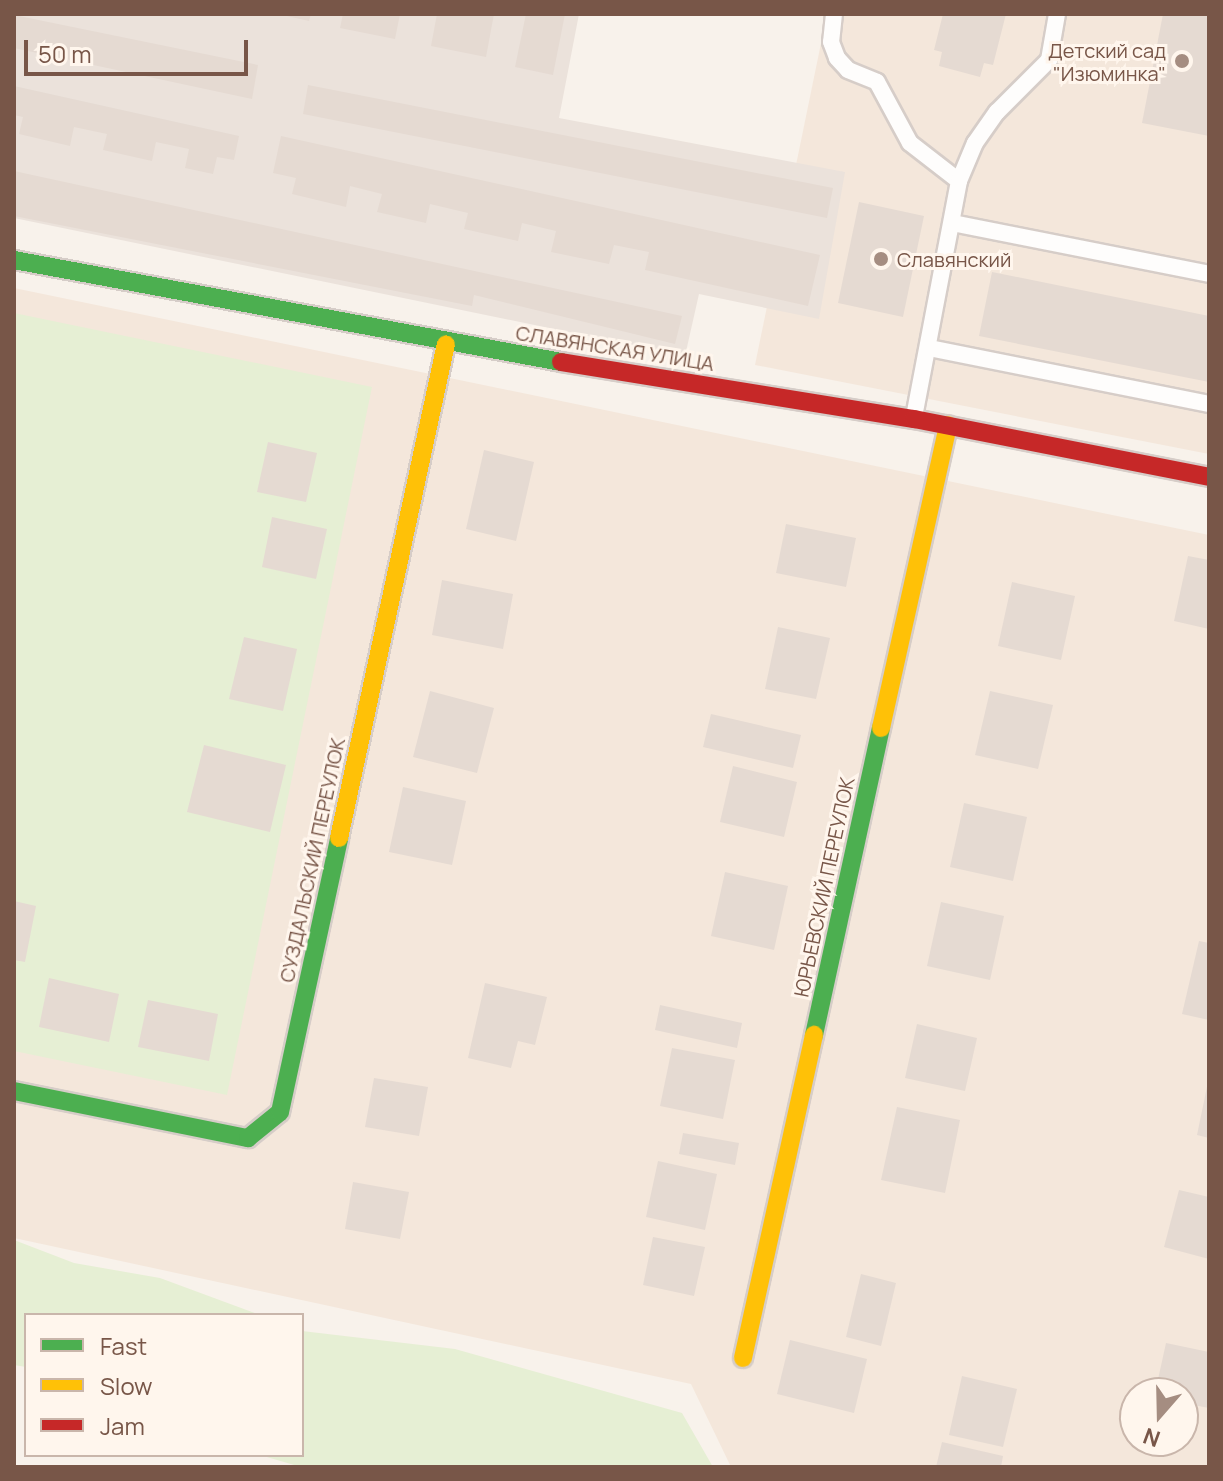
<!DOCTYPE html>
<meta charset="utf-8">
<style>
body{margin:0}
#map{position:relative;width:1223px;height:1481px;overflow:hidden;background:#f8f2eb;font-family:Manrope,sans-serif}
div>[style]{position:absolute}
.residential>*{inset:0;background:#f4e7db}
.industrial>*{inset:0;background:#ebe2db}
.green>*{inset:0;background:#e6efd4}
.building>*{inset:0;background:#e5dad2}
.roads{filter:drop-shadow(2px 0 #d6cdc8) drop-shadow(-2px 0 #d6cdc8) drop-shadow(0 2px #d6cdc8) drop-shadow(0 -2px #d6cdc8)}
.lane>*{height:16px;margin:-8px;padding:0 8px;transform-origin:8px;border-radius:8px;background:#fefdfc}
.fast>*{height:18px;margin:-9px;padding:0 9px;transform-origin:9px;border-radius:9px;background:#4caf50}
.slow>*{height:18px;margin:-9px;padding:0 9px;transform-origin:9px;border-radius:9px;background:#ffc107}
.jam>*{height:18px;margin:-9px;padding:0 9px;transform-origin:9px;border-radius:9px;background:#c62828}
.dots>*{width:22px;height:22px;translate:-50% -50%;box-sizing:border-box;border:4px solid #fff6ed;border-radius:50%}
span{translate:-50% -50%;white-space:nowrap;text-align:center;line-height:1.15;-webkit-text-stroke:6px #fff6ed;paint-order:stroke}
.poi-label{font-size:20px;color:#785648}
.right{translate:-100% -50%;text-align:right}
.left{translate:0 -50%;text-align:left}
.street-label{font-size:20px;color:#785648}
.frame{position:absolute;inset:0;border:16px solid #785648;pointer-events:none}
.legend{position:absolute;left:24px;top:1313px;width:280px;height:144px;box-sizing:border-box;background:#fff6ed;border:2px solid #c9b6ab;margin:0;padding:10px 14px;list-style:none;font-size:24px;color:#785648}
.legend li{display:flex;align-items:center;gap:16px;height:40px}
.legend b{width:40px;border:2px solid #c9b6ab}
.north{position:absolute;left:1119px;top:1377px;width:80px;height:80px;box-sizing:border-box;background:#fff6ed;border:2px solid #c9b6ab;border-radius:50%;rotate:200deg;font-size:22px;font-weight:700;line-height:32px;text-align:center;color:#785648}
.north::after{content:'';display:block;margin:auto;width:28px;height:36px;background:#a58d81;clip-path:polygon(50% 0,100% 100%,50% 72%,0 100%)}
.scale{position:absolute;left:24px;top:40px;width:224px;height:36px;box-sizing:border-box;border:4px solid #785648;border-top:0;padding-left:10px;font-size:24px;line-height:28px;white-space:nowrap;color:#785648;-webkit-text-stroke:6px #fff6ed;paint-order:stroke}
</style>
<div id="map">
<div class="residential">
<i style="clip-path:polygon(827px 14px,1209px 14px,1209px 454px,755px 365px)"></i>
<i style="clip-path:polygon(evenodd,14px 288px,1209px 535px,1209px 1467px,731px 1467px,691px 1384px,14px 1238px,14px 288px,1135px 1393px,1183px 1393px,1183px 1441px,1135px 1441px,1135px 1393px)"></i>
</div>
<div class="industrial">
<i style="clip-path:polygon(14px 14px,579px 14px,559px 118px,845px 172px,819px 319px,699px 294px,685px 356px,14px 218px)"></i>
</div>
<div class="green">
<i style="clip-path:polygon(14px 313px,372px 387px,227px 1095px,14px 1051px)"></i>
<i style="clip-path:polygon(14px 1240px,74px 1263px,160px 1278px,260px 1315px,26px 1315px,26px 1367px,14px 1365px)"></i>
<i style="clip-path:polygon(302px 1331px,455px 1349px,682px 1413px,713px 1467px,301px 1467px,260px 1455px,302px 1455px)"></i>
</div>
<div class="building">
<i style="clip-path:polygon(278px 14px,311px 14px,309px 21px)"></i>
<i style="clip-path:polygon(343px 14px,400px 14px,395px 39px,340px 28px)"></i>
<i style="clip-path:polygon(437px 14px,494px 14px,486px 57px,431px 46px)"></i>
<i style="clip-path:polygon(526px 14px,565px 14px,553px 75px,515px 67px)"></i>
<i style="clip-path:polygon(943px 14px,1006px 14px,993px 65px,984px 63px,980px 77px,939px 66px,942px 52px,934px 50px)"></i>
<i style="clip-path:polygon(1163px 14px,1209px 15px,1209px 136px,1142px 123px)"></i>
<i style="clip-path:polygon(14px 15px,258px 65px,252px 99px,14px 48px)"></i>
<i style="clip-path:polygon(308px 85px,833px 188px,827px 218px,303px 114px)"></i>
<i style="clip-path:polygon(14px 86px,239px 136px,234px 160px,217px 157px,213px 174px,185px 168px,189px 149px,156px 142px,152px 161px,103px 150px,107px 134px,74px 127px,70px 146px,19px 134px,23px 117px,14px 115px)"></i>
<i style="clip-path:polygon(281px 136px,820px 255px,808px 306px,645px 270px,649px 252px,614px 245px,609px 264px,551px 252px,556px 231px,522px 223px,518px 241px,464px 229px,468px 213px,430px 204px,426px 223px,377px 212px,382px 194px,350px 186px,346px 207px,292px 194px,296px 178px,273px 173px)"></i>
<i style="clip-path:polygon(14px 171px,682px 316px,675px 344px,474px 295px,472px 306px,14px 216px)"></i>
<i style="clip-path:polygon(859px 202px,924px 216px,903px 317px,838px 303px)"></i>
<i style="clip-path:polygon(992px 272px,1209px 316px,1209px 382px,979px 336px)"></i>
<i style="clip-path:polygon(268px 442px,317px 453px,306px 502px,257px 492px)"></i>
<i style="clip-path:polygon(484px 450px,534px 462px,516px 541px,466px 529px)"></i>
<i style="clip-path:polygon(272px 517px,327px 529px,316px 579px,262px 567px)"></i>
<i style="clip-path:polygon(786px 524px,856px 538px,846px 587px,776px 573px)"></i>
<i style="clip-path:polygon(1188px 556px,1209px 560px,1209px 629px,1174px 621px)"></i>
<i style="clip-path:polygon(442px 580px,513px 594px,503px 649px,432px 635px)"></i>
<i style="clip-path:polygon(1012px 582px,1075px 596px,1061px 660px,998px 646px)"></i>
<i style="clip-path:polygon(778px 627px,830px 638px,816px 699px,765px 689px)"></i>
<i style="clip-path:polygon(244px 637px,297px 649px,283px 711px,229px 699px)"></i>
<i style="clip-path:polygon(430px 691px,494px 708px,477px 773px,413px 757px)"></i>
<i style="clip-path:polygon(990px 691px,1053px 705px,1038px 769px,975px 755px)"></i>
<i style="clip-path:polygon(711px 714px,801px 735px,793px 768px,703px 747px)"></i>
<i style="clip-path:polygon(204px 745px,286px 765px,270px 832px,187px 812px)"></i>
<i style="clip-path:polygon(733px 766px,797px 782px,784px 837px,720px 822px)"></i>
<i style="clip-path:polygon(403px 787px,466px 801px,452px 865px,389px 852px)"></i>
<i style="clip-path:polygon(964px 803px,1027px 817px,1013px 881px,950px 867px)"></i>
<i style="clip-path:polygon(725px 872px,788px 886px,774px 950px,711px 936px)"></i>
<i style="clip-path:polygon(14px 901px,36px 906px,25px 962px,14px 960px)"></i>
<i style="clip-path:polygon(941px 902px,1004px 916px,990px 980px,927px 966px)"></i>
<i style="clip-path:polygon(1199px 941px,1209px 943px,1209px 1020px,1182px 1014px)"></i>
<i style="clip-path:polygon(49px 978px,119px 994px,109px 1042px,39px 1027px)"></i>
<i style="clip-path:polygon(485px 983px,547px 997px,535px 1045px,518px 1041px,511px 1068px,468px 1058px)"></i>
<i style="clip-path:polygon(148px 1000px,218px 1014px,209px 1061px,138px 1047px)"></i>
<i style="clip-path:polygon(660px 1005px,742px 1023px,737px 1048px,655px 1030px)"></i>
<i style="clip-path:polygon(917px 1024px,977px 1038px,965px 1091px,905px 1078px)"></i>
<i style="clip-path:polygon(672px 1048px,735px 1060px,723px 1119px,660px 1106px)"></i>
<i style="clip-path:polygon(374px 1078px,428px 1087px,419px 1136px,365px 1127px)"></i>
<i style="clip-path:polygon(1208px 1082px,1209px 1082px,1209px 1138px,1197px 1135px)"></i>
<i style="clip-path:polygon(897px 1107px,960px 1120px,945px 1193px,881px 1180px)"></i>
<i style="clip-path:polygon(683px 1133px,739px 1143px,735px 1165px,679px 1154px)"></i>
<i style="clip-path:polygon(658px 1161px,717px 1174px,705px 1230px,646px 1217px)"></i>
<i style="clip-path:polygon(353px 1182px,409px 1192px,400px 1239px,345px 1229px)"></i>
<i style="clip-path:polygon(1179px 1190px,1209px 1197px,1209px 1259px,1164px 1247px)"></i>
<i style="clip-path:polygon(653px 1237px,705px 1247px,694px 1296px,643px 1285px)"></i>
<i style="clip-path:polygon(861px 1274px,896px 1283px,881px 1346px,846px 1337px)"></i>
<i style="clip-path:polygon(790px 1340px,867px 1359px,854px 1413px,777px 1394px)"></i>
<i style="clip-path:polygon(1166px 1343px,1209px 1352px,1209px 1408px,1183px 1403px,1183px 1393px,1155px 1393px)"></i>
<i style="clip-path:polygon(962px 1376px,1017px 1389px,1003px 1447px,949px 1435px)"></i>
<i style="clip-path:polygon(942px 1442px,1003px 1456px,1001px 1467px,936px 1467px)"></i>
</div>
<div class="roads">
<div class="lane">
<i style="left:834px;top:14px;width:28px;rotate:96deg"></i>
<i style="left:831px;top:42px;width:17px;rotate:69deg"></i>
<i style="left:837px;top:58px;width:16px;rotate:47deg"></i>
<i style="left:848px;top:70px;width:31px;rotate:22deg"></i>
<i style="left:877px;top:82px;width:69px;rotate:61.6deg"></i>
<i style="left:910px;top:143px;width:62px;rotate:37.8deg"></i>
<i style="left:952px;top:223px;width:262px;rotate:11.2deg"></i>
<i style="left:929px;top:348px;width:286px;rotate:11.3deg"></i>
<i style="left:914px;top:417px;width:240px;rotate:-79.2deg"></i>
<i style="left:959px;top:181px;width:41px;rotate:-67.2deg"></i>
<i style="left:975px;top:143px;width:38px;rotate:-55deg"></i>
<i style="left:997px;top:112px;width:74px;rotate:-45deg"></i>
<i style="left:1049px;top:60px;width:47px;rotate:-80.1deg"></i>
</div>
<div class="fast">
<i style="left:14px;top:260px;width:556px;rotate:10.56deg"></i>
<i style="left:814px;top:1035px;width:314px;rotate:-77.7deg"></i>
<i style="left:14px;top:1091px;width:239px;rotate:11.4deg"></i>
<i style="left:248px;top:1138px;width:41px;rotate:-39.1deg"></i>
<i style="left:280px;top:1112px;width:280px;rotate:-77.8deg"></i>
</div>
<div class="slow">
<i style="left:881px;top:728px;width:310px;rotate:-77.5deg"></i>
<i style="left:339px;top:838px;width:505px;rotate:-77.78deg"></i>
<i style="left:743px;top:1358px;width:331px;rotate:-77.6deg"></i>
</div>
<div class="jam">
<i style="left:561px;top:362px;width:358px;rotate:9.2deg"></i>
<i style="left:914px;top:419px;width:301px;rotate:11.1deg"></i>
</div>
</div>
<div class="dots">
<i style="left:1182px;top:61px;background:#a58d81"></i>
<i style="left:881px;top:259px;background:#a58d81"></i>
</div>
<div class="poi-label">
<span class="right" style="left:1166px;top:62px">Детский сад<br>"Изюминка"</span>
<span class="left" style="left:897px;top:259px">Славянский</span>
</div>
<div class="street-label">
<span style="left:615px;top:348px;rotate:9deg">СЛАВЯНСКАЯ УЛИЦА</span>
<span style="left:312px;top:860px;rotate:-78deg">СУЗДАЛЬСКИЙ ПЕРЕУЛОК</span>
<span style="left:824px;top:887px;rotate:-78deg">ЮРЬЕВСКИЙ ПЕРЕУЛОК</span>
</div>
<div class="frame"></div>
<ul class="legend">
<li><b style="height:10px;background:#4caf50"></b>Fast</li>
<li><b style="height:10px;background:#ffc107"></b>Slow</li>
<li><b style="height:10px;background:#c62828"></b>Jam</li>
</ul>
<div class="north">N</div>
<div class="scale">50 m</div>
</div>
